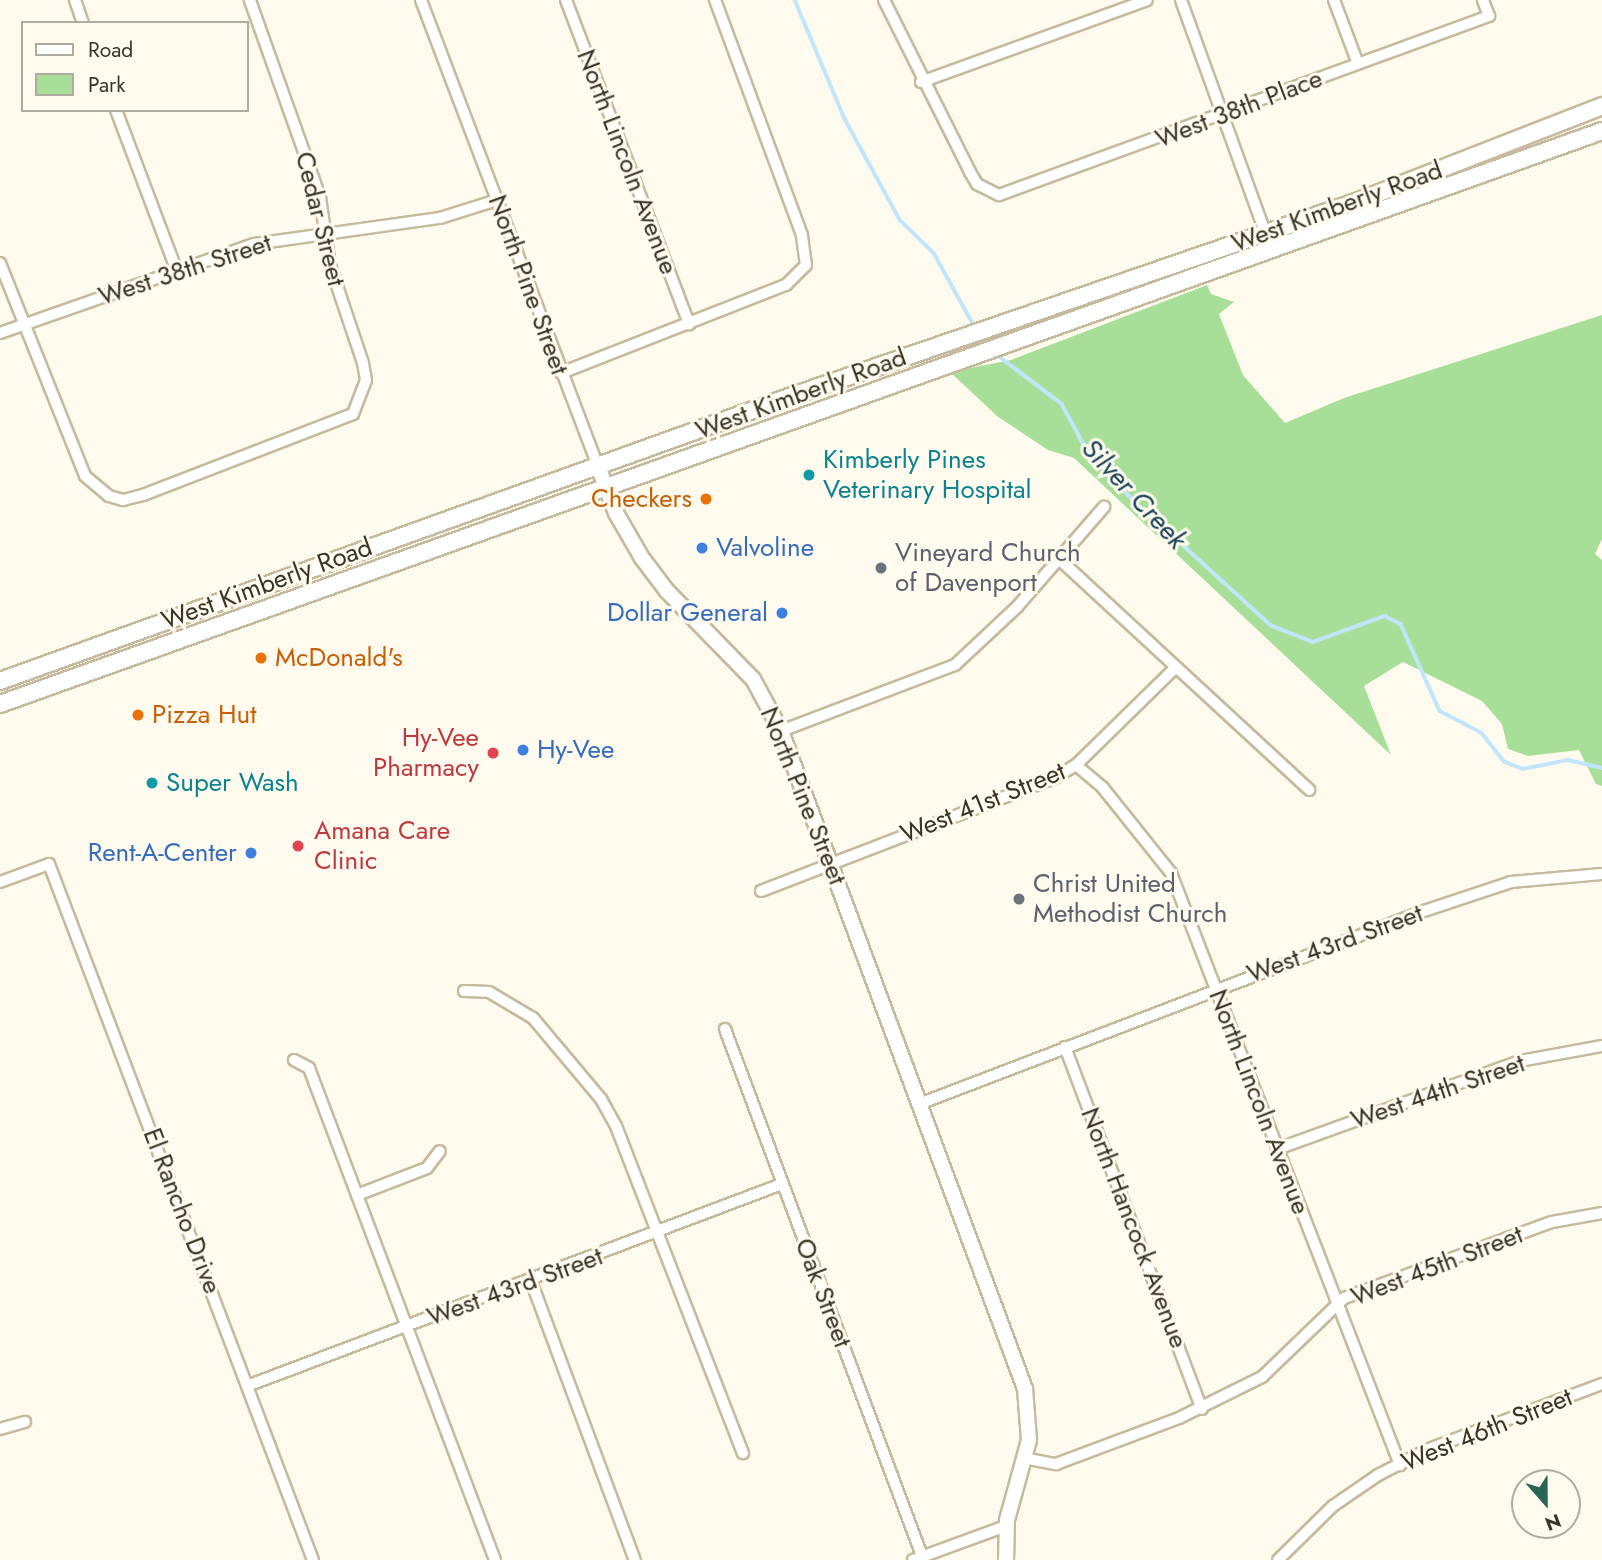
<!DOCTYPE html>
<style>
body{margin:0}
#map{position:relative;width:1602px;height:1560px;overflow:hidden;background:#fffaee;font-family:Jost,sans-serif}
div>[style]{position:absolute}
.green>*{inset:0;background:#a8df98}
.stream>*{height:3.5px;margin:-1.75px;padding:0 1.75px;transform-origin:1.75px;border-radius:1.75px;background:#c1e6fb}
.roads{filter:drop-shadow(2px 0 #c6ba9e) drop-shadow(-2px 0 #c6ba9e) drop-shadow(0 2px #c6ba9e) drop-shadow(0 -2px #c6ba9e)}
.street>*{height:10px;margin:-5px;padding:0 5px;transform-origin:5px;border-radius:5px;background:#fff}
.secondary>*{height:14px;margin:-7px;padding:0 7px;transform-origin:7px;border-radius:7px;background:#fff}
.primary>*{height:16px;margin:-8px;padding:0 8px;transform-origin:8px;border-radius:8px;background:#fff}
.dots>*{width:19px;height:19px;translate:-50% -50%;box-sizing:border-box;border:4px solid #fffaee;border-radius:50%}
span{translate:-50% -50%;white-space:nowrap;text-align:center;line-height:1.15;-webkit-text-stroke:6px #fffaee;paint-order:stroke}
.street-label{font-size:26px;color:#383428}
.culture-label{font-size:26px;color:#0d838f}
.left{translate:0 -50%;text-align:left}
.food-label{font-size:26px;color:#c56008}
.right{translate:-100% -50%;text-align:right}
.shop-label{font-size:26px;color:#366cbe}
.worship-label{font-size:26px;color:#5b616d}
.health-label{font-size:26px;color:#be3a42}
.water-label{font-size:28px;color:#19455a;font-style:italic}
.legend{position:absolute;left:21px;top:21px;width:228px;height:91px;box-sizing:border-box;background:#fffaee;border:2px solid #afab9f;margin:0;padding:9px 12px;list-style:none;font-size:21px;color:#383428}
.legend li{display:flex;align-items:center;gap:14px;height:35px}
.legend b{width:35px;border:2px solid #afab9f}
.north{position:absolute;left:1511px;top:1469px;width:70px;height:70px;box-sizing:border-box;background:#fffaee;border:2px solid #afab9f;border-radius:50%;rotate:159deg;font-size:19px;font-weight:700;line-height:28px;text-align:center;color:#383428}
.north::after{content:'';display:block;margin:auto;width:24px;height:32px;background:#296652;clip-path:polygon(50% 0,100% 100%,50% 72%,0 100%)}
</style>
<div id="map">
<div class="green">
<i style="clip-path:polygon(1207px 285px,1211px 294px,1234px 302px,1219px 314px,1243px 375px,1285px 423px,1344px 398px,1602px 315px,1602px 539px,1595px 554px,1602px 560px,1602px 786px,1596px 784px,1579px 750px,1528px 756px,1508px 749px,1502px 724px,1482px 701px,1403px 662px,1364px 686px,1391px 755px,1074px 458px,1048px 450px,997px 416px,950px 372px,1011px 360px)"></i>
</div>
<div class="stream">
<i style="left:795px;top:0;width:129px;rotate:67.2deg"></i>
<i style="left:845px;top:119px;width:115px;rotate:61.4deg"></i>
<i style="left:900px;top:220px;width:47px;rotate:44.1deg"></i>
<i style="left:934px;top:253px;width:87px;rotate:61.1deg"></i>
<i style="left:996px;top:354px;width:83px;rotate:37.1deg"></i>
<i style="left:1062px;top:404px;width:44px;rotate:61.7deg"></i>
<i style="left:1083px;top:443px;width:70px;rotate:49deg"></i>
<i style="left:1129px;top:496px;width:193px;rotate:42.3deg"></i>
<i style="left:1272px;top:626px;width:44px;rotate:21.3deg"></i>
<i style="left:1313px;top:642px;width:77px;rotate:-19.9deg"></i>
<i style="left:1385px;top:616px;width:18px;rotate:27deg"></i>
<i style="left:1401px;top:624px;width:95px;rotate:65.9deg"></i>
<i style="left:1440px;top:711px;width:47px;rotate:27.6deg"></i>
<i style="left:1482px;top:733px;width:37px;rotate:52deg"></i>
<i style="left:1505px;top:762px;width:19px;rotate:21deg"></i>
<i style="left:1523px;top:769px;width:46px;rotate:-11.3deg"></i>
<i style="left:1568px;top:760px;width:35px;rotate:13deg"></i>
</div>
<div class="roads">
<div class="street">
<i style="left:75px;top:0;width:24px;rotate:71deg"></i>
<i style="left:421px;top:0;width:502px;rotate:69.22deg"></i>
<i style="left:566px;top:0;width:347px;rotate:69.2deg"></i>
<i style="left:884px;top:0;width:192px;rotate:63.4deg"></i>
<i style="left:970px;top:172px;width:14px;rotate:60deg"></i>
<i style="left:977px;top:184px;width:25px;rotate:27deg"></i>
<i style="left:999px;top:195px;width:522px;rotate:-20.07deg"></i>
<i style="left:1489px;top:16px;width:17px;rotate:-111deg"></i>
<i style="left:1181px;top:0;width:253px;rotate:70.1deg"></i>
<i style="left:1334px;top:0;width:68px;rotate:69.4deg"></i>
<i style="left:921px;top:82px;width:240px;rotate:-19.9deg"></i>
<i style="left:116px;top:110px;width:170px;rotate:69.3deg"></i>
<i style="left:0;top:263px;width:229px;rotate:68.2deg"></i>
<i style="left:85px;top:476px;width:31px;rotate:40deg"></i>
<i style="left:109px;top:496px;width:15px;rotate:16deg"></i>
<i style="left:123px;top:500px;width:21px;rotate:-14deg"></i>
<i style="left:143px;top:495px;width:225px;rotate:-21.1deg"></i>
<i style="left:353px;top:414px;width:36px;rotate:-69deg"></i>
<i style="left:366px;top:380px;width:17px;rotate:-100deg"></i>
<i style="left:363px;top:363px;width:103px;rotate:-108.6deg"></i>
<i style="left:330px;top:265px;width:69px;rotate:-98.4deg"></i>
<i style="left:320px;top:197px;width:209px;rotate:-109.6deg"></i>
<i style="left:0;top:333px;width:269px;rotate:-19.3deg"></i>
<i style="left:254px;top:244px;width:188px;rotate:-8deg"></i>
<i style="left:440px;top:218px;width:60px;rotate:-17.5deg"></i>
<i style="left:561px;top:373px;width:242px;rotate:-21.4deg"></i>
<i style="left:786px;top:285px;width:28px;rotate:-45deg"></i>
<i style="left:806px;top:265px;width:30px;rotate:-98deg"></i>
<i style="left:802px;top:235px;width:251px;rotate:-110.3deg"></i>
<i style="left:1058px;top:558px;width:342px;rotate:42.7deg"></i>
<i style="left:781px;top:731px;width:186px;rotate:-20.8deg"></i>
<i style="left:955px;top:665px;width:85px;rotate:-43.1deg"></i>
<i style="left:1017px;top:607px;width:133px;rotate:-49deg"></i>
<i style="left:1076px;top:765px;width:35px;rotate:40deg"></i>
<i style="left:1103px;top:788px;width:109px;rotate:51.3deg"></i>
<i style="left:1171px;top:873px;width:635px;rotate:68.85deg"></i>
<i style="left:0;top:882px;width:52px;rotate:-20.2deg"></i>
<i style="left:49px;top:864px;width:744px;rotate:69.23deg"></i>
<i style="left:761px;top:891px;width:316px;rotate:-21.1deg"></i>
<i style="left:1056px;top:777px;width:23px;rotate:-31deg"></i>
<i style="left:1076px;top:765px;width:139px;rotate:-44.4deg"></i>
<i style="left:464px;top:991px;width:25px;rotate:2deg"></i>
<i style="left:489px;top:992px;width:51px;rotate:30.6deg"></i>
<i style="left:533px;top:1018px;width:106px;rotate:50deg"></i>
<i style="left:601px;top:1099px;width:31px;rotate:61deg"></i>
<i style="left:616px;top:1126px;width:351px;rotate:68.8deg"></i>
<i style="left:725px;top:1029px;width:563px;rotate:69.5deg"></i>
<i style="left:1065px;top:1047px;width:387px;rotate:69.3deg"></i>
<i style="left:294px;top:1060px;width:17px;rotate:28deg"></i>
<i style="left:309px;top:1068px;width:526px;rotate:69.29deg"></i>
<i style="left:919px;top:1104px;width:541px;rotate:-20.92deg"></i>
<i style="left:1424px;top:911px;width:92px;rotate:-18.4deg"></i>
<i style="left:1511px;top:882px;width:91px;rotate:-5deg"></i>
<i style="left:1277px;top:1149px;width:258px;rotate:-19.9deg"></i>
<i style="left:1520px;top:1061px;width:83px;rotate:-10.4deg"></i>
<i style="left:357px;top:1195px;width:75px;rotate:-21.1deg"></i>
<i style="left:427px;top:1168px;width:21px;rotate:-53deg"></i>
<i style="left:531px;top:1281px;width:298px;rotate:69.6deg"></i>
<i style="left:247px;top:1386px;width:572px;rotate:-20.69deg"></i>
<i style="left:0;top:1429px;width:26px;rotate:-16deg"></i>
<i style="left:1024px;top:1458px;width:33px;rotate:11deg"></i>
<i style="left:1056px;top:1464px;width:131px;rotate:-20.5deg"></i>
<i style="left:1179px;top:1418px;width:93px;rotate:-26.3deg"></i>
<i style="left:1262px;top:1377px;width:114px;rotate:-43.9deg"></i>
<i style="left:1344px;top:1298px;width:221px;rotate:-20.1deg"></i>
<i style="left:1552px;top:1222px;width:51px;rotate:-10.2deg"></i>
<i style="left:913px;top:1560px;width:99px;rotate:-20.1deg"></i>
<i style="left:1278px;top:1560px;width:77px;rotate:-44.5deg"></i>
<i style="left:1333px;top:1506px;width:55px;rotate:-34.6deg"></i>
<i style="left:1378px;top:1475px;width:57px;rotate:-27deg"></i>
<i style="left:1429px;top:1449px;width:185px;rotate:-20.6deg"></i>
</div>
<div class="secondary">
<i style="left:599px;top:469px;width:47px;rotate:68.9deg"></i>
<i style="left:616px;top:513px;width:52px;rotate:60deg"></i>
<i style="left:642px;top:558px;width:41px;rotate:52.9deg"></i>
<i style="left:667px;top:591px;width:123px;rotate:45.7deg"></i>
<i style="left:753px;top:679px;width:59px;rotate:61.7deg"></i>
<i style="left:781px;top:731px;width:702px;rotate:69.65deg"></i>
<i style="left:1025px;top:1389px;width:51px;rotate:85.5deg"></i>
<i style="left:1029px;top:1440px;width:83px;rotate:105.4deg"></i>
<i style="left:1007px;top:1520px;width:40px;rotate:91.4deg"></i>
</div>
<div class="primary">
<i style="left:0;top:681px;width:842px;rotate:-19.79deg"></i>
<i style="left:792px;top:396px;width:596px;rotate:-18.98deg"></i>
<i style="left:1356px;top:202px;width:264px;rotate:-21.3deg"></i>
<i style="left:0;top:704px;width:1701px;rotate:-19.68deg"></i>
</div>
</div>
<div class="dots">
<i style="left:809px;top:475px;background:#0f9aa8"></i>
<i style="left:706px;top:499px;background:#e8710a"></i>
<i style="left:702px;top:548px;background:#3f7fe0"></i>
<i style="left:881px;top:568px;background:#6b7280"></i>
<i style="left:782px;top:613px;background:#3f7fe0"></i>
<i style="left:261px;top:658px;background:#e8710a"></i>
<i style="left:138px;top:715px;background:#e8710a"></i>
<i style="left:523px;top:750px;background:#3f7fe0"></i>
<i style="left:493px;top:753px;background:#e0444e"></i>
<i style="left:152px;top:783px;background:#0f9aa8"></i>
<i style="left:298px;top:846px;background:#e0444e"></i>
<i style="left:251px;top:853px;background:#3f7fe0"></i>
<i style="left:1019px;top:899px;background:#6b7280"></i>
</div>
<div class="street-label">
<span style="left:1239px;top:109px;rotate:-21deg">West 38th Place</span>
<span style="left:627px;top:162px;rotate:69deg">North Lincoln Avenue</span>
<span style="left:1337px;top:207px;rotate:-20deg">West Kimberly Road</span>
<span style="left:320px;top:219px;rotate:76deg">Cedar Street</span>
<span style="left:185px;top:270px;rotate:-18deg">West 38th Street</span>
<span style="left:528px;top:285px;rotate:70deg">North Pine Street</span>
<span style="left:801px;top:394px;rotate:-20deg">West Kimberly Road</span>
<span style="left:267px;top:584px;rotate:-20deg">West Kimberly Road</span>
<span style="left:803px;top:796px;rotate:68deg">North Pine Street</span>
<span style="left:983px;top:803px;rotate:-22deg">West 41st Street</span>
<span style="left:1335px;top:944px;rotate:-20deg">West 43rd Street</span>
<span style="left:1438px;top:1092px;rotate:-19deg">West 44th Street</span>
<span style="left:1259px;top:1102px;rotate:69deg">North Lincoln Avenue</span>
<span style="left:182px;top:1211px;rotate:69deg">El Rancho Drive</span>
<span style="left:1134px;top:1228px;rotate:69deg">North Hancock Avenue</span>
<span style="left:1437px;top:1266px;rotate:-21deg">West 45th Street</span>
<span style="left:515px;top:1287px;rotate:-20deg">West 43rd Street</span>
<span style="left:823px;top:1293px;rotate:69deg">Oak Street</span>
<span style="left:1487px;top:1430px;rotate:-22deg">West 46th Street</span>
</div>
<div class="culture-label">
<span class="left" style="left:823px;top:475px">Kimberly Pines<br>Veterinary Hospital</span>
<span class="left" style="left:166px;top:783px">Super Wash</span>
</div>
<div class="food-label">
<span class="right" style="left:692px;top:499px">Checkers</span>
<span class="left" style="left:275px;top:658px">McDonald's</span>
<span class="left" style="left:152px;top:715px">Pizza Hut</span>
</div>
<div class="shop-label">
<span class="left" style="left:716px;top:548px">Valvoline</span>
<span class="right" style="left:768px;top:613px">Dollar General</span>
<span class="left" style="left:537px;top:750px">Hy-Vee</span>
<span class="right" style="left:237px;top:853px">Rent-A-Center</span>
</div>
<div class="worship-label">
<span class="left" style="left:895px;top:568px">Vineyard Church<br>of Davenport</span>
<span class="left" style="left:1033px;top:899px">Christ United<br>Methodist Church</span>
</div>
<div class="health-label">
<span class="right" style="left:479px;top:753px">Hy-Vee<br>Pharmacy</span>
<span class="left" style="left:314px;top:846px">Amana Care<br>Clinic</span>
</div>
<div class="water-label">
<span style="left:1134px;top:494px;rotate:47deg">Silver Creek</span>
</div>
<ul class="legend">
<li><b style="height:9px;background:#fff"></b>Road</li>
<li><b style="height:19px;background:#a8df98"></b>Park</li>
</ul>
<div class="north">N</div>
</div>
